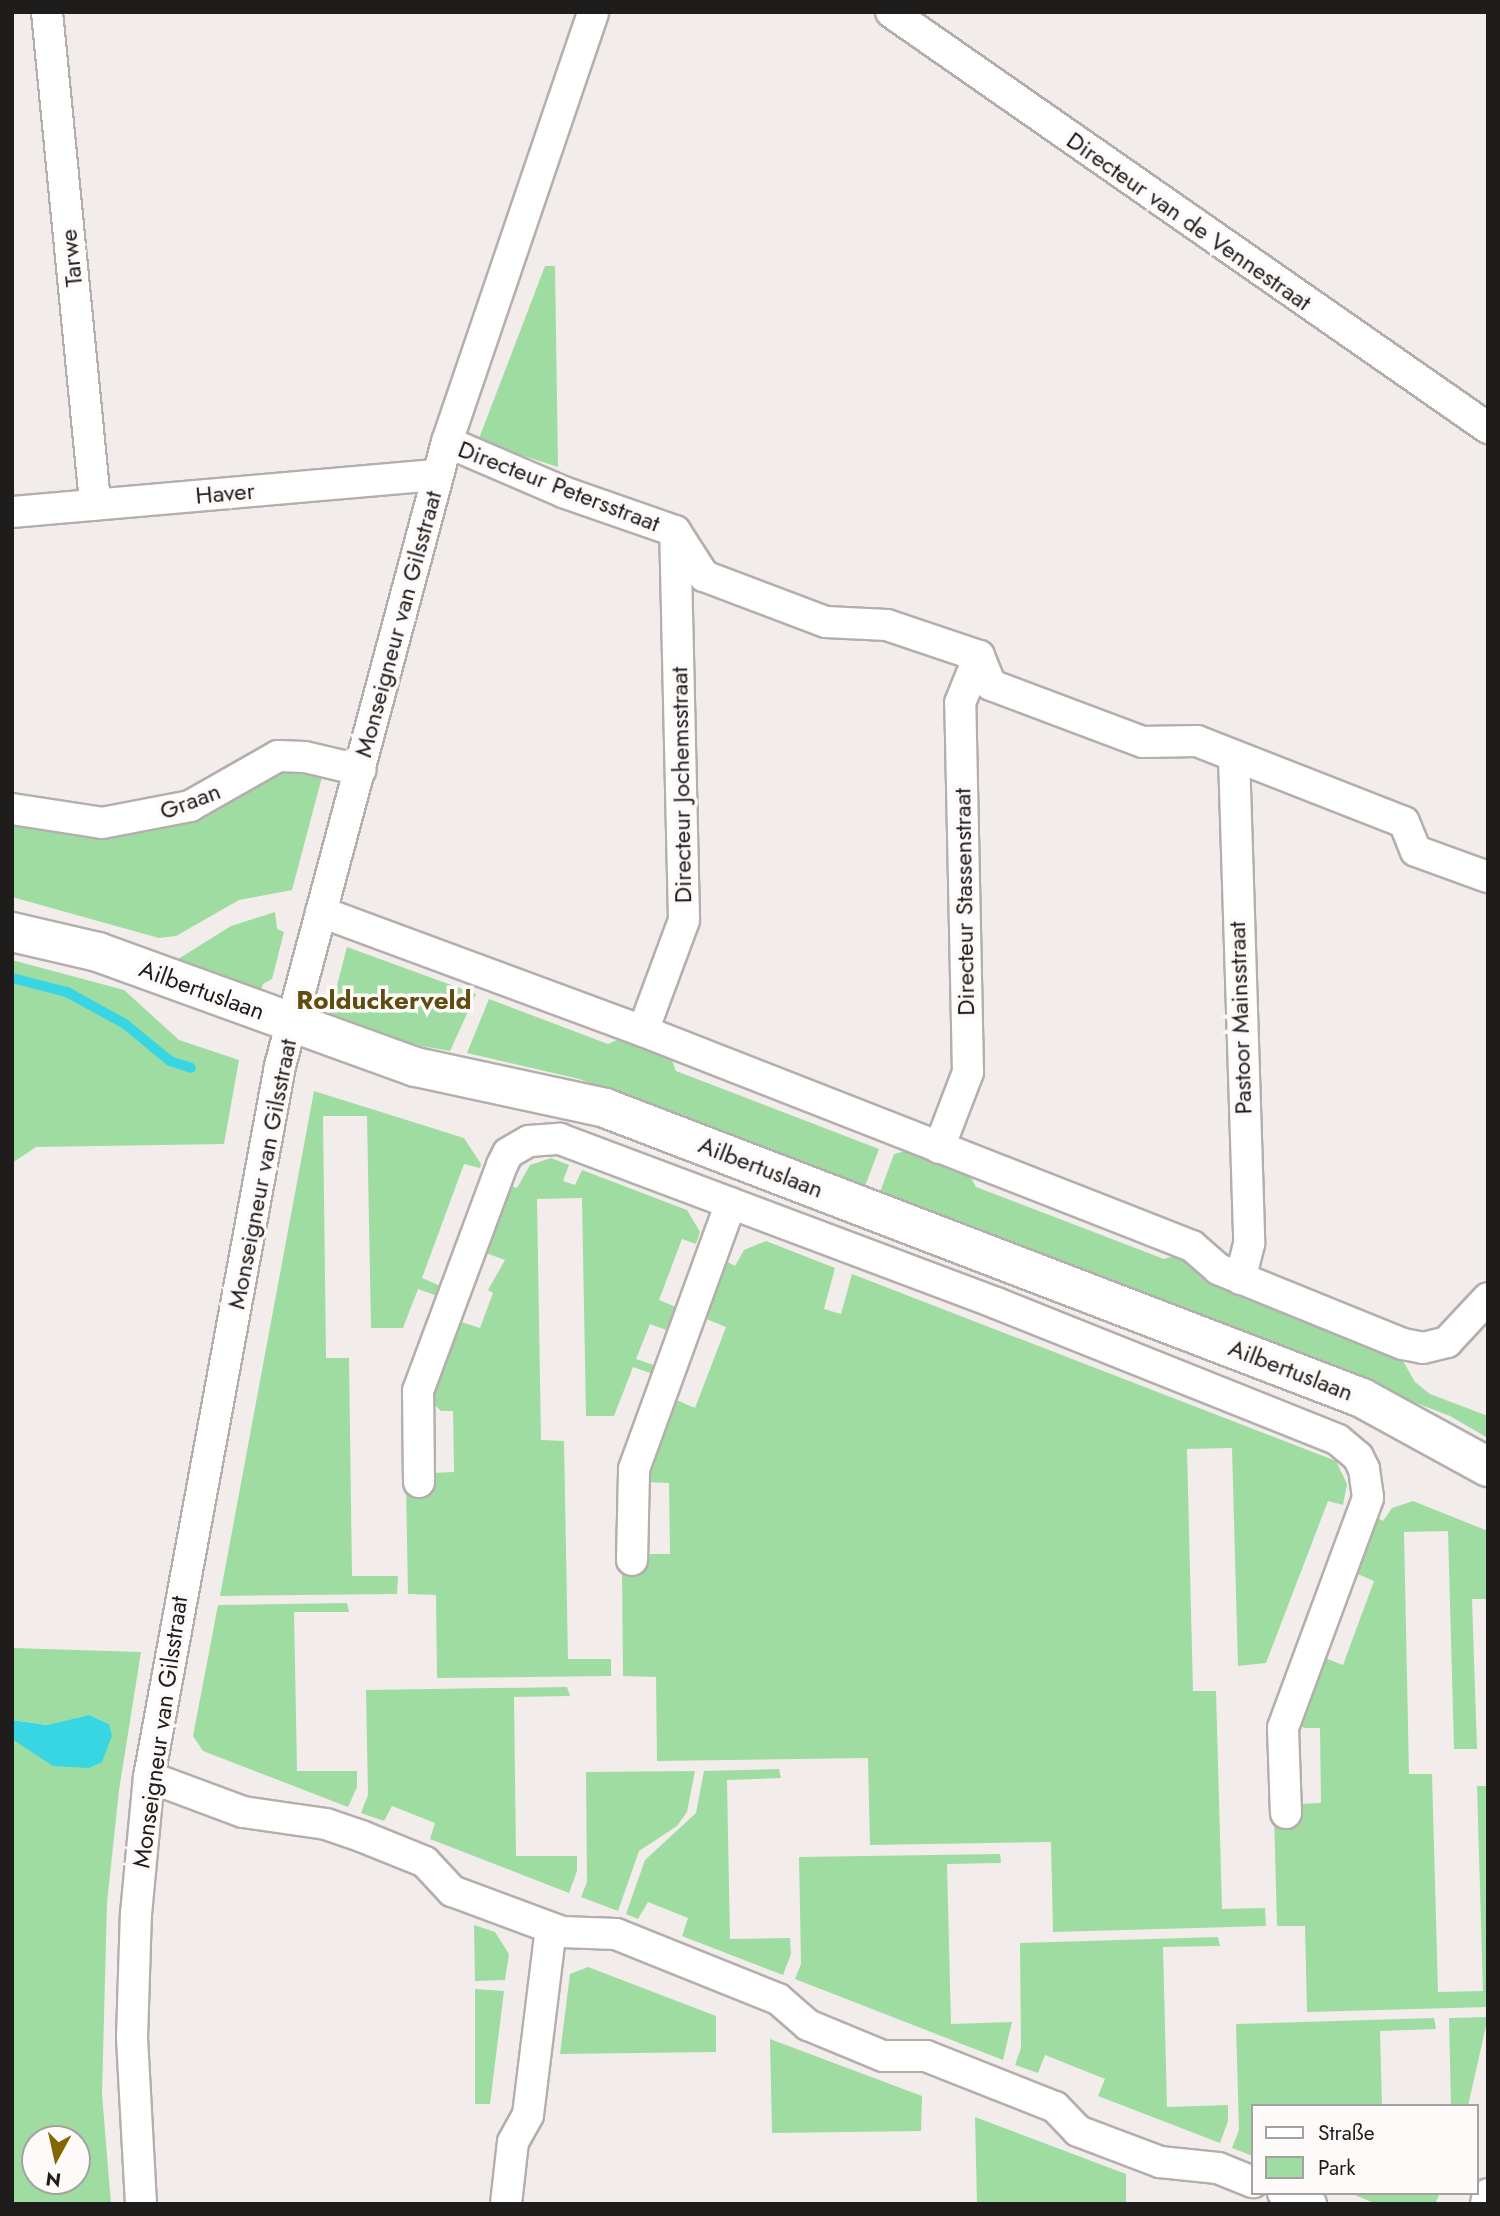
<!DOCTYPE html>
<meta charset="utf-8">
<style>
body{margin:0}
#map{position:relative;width:1500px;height:2216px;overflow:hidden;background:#f2edeb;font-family:Jost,sans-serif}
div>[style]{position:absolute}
.green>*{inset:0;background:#9edca2}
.water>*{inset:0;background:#37d6e2}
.stream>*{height:10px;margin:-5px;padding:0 5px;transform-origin:5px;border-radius:5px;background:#37d6e2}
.roads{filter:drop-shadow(2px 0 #b4afad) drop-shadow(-2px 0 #b4afad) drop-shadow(0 2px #b4afad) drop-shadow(0 -2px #b4afad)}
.minor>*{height:30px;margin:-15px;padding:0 15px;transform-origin:15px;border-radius:15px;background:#fff}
.secondary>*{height:38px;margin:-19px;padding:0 19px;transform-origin:19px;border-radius:19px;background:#fff}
span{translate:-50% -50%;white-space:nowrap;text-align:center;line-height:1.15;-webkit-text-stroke:7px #fefaf9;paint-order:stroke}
.street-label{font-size:24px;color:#1e1d1c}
.neighbourhood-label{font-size:26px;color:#604c0e;font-weight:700}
.frame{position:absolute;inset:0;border:14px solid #1e1d1c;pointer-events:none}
.legend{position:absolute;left:1251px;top:2104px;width:228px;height:91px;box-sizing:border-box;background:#fefaf9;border:2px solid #a4a2a1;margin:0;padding:9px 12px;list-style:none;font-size:21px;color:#1e1d1c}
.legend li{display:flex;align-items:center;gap:14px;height:35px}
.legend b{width:35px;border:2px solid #a4a2a1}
.north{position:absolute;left:21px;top:2125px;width:70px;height:70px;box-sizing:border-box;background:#fefaf9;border:2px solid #a4a2a1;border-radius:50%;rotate:188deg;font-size:19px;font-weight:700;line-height:28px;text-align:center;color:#1e1d1c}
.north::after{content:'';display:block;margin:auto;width:24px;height:32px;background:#836600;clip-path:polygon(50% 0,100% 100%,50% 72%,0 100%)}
</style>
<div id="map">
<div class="green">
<i style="clip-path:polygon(545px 266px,555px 266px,558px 467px,478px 441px)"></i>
<i style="clip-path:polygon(282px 768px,322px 777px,292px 890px,239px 900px,176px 936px,159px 938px,12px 897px,12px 820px,43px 828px)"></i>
<i style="clip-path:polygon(275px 912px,277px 929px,284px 932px,272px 979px,263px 984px,259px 996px,175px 961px,231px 926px)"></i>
<i style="clip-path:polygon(347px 947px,476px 994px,450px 1051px,399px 1042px,328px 1020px)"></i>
<i style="clip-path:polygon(12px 960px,124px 990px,179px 1040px,239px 1060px,224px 1144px,36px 1147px,12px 1163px)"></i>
<i style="clip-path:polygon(489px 999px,608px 1044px,619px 1039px,671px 1058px,676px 1071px,879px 1149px,864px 1189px,579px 1079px,467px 1053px)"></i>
<i style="clip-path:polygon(314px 1091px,464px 1138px,481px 1164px,480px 1168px,464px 1164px,422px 1278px,443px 1287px,440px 1297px,418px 1289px,403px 1328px,371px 1328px,367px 1116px,323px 1116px,326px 1358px,349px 1358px,352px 1576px,398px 1576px,397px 1594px,220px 1596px)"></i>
<i style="clip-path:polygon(909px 1150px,969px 1174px,976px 1187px,1164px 1259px,1177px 1255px,1189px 1260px,1201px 1278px,1399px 1354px,1415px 1382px,1430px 1394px,1488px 1416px,1488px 1438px,1450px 1416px,879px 1195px,894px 1154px)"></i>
<i style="clip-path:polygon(551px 1158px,569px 1165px,563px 1181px,575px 1185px,582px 1170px,687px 1210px,700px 1232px,696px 1244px,682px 1239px,659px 1300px,681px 1309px,672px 1332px,650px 1324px,636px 1359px,659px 1367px,656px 1375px,633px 1367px,614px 1416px,586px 1416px,582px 1198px,537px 1199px,541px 1440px,564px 1441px,568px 1659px,611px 1659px,611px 1676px,437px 1678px,436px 1595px,408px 1594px,406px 1486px,431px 1473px,454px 1472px,453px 1411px,441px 1411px,430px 1400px,458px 1321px,480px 1328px,493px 1293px,488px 1290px,505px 1260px,483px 1252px,507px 1184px,517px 1188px,530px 1165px)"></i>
<i style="clip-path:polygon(766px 1241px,835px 1268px,824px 1309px,841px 1314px,852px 1274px,1336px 1461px,1347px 1484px,1343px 1505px,1328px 1501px,1266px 1663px,1238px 1666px,1232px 1448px,1187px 1449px,1193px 1691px,1216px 1691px,1222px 1909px,1265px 1908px,1266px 1926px,1053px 1932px,1051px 1842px,870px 1845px,868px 1758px,657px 1761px,656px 1677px,623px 1676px,622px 1567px,646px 1567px,647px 1554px,670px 1554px,669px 1483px,645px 1482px,674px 1399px,695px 1408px,726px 1327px,704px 1318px,726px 1261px,735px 1266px,744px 1250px)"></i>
<i style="clip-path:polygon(1413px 1501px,1488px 1531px,1488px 1599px,1472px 1599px,1477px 1749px,1454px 1749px,1448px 1531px,1404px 1532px,1409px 1774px,1432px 1774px,1438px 1992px,1483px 1991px,1477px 1786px,1488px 1786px,1488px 2007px,1307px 2012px,1305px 1926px,1277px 1926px,1274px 1814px,1298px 1804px,1321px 1803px,1320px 1728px,1304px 1728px,1296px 1720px,1320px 1656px,1343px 1665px,1374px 1581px,1353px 1572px,1374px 1516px,1383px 1521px,1392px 1508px)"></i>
<i style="clip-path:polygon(347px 1603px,349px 1612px,294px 1612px,297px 1771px,357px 1771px,357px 1787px,348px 1807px,203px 1751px,193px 1736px,218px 1605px)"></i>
<i style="clip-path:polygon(evenodd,12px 1648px,141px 1652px,119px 1790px,107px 1903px,102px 2094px,111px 2204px,12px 2204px,12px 1739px,18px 1742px,109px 1724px,89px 1715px,48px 1725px,12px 1720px,12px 1648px,35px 2139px,77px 2139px,77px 2181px,35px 2181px,35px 2139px)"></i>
<i style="clip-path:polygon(567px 1687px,570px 1696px,514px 1697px,516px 1856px,577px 1856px,577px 1871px,569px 1893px,430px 1839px,435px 1823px,392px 1806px,384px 1821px,361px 1813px,368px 1795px,366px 1690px)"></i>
<i style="clip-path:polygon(779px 1769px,781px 1778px,727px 1780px,730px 1939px,790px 1938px,791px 1954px,783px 1975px,682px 1936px,688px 1918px,648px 1902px,638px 1919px,626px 1914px,645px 1860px,696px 1813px,704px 1771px)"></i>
<i style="clip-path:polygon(695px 1771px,687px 1812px,677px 1826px,639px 1851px,618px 1911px,581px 1897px,587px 1882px,586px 1772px)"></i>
<i style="clip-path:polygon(1000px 1854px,1001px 1863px,947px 1864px,951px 2024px,1012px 2022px,1003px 2060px,795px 1979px,801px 1964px,799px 1857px)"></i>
<i style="clip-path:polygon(474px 1925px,495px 1932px,509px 1954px,505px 1980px,475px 1981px)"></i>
<i style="clip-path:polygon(1218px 1937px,1220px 1946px,1163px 1947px,1167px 2107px,1228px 2105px,1228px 2121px,1220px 2143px,1098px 2096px,1105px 2079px,1045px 2055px,1038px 2073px,1015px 2065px,1021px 2048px,1020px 1943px)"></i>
<i style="clip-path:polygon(588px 1967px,716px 2016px,716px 2052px,560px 2054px,570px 1974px)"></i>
<i style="clip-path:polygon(475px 1989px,504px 1991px,490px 2104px,475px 2104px)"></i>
<i style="clip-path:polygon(1488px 2017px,1468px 2106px,1451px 2106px,1449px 2018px)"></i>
<i style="clip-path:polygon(1434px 2018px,1436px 2029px,1380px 2031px,1382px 2106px,1253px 2106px,1253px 2156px,1232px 2148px,1239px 2130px,1236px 2024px)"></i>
<i style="clip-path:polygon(770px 2039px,922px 2096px,921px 2131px,772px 2133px)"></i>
<i style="clip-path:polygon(975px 2117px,1126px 2174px,1126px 2204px,977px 2204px)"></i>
<i style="clip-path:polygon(1350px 2193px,1440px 2193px,1435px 2204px,1376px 2204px)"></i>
</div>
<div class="water">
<i style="clip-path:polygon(89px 1715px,109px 1724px,112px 1736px,102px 1762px,89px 1768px,53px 1766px,12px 1739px,12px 1720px,47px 1725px)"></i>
</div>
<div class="stream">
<i style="left:12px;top:978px;width:57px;rotate:14.3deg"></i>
<i style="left:67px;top:992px;width:66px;rotate:28.9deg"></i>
<i style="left:125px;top:1024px;width:58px;rotate:39.4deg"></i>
<i style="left:170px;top:1061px;width:22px;rotate:18deg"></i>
</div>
<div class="roads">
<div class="minor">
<i style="left:47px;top:12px;width:495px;rotate:84.4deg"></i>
<i style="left:891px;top:12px;width:728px;rotate:34.87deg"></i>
<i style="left:447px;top:442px;width:126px;rotate:23.3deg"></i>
<i style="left:563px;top:492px;width:119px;rotate:19.2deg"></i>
<i style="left:675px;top:531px;width:54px;rotate:57.2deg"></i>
<i style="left:704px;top:576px;width:130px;rotate:20.7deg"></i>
<i style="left:826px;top:622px;width:61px;rotate:2.8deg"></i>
<i style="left:887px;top:625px;width:97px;rotate:18.6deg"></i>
<i style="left:979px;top:656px;width:31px;rotate:68deg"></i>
<i style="left:991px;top:685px;width:162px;rotate:20.6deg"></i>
<i style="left:1143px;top:742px;width:54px;rotate:-1.1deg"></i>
<i style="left:1197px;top:741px;width:222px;rotate:21.4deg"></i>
<i style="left:1404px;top:822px;width:31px;rotate:68deg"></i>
<i style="left:1416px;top:851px;width:77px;rotate:19.9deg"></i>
<i style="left:12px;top:512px;width:427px;rotate:-5deg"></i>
<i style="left:1234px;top:756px;width:488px;rotate:88.2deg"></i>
<i style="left:1249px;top:1244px;width:36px;rotate:104deg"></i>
<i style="left:12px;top:809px;width:91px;rotate:8.8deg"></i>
<i style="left:102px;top:823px;width:90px;rotate:-10.9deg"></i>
<i style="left:190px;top:806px;width:101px;rotate:-29.6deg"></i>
<i style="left:278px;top:756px;width:27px;rotate:2deg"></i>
<i style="left:305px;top:757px;width:57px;rotate:13.3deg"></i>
<i style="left:321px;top:912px;width:343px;rotate:20.3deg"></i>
<i style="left:643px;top:1031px;width:590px;rotate:21.39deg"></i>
<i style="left:1192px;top:1246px;width:35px;rotate:41deg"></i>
<i style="left:1218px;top:1269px;width:200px;rotate:22.1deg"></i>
<i style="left:1403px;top:1344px;width:20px;rotate:11deg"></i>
<i style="left:1423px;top:1348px;width:25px;rotate:-14deg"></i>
<i style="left:1447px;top:1342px;width:60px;rotate:-47deg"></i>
<i style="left:643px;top:1031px;width:118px;rotate:-69.7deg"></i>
<i style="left:684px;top:920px;width:388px;rotate:-91.3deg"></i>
<i style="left:939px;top:1148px;width:81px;rotate:-69.1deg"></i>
<i style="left:968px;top:1072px;width:369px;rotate:-91.2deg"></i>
<i style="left:960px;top:703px;width:51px;rotate:-68deg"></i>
<i style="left:419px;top:1482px;width:91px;rotate:-90.6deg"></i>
<i style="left:418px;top:1391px;width:241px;rotate:-69.6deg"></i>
<i style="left:502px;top:1165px;width:13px;rotate:-63deg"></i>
<i style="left:508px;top:1153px;width:24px;rotate:-30deg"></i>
<i style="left:529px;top:1141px;width:31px;rotate:-4deg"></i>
<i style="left:560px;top:1139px;width:466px;rotate:20.6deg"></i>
<i style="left:996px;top:1303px;width:368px;rotate:21.8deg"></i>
<i style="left:1338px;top:1440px;width:26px;rotate:40deg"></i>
<i style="left:1358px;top:1457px;width:13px;rotate:63deg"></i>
<i style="left:1364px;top:1469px;width:29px;rotate:82deg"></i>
<i style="left:1368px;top:1498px;width:245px;rotate:110.3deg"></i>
<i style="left:1283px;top:1728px;width:85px;rotate:88deg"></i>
<i style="left:632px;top:1560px;width:91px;rotate:-88.7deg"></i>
<i style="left:634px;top:1469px;width:283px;rotate:-70deg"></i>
<i style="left:149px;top:1777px;width:100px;rotate:20.4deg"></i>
<i style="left:243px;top:1812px;width:84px;rotate:8.2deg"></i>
<i style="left:326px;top:1824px;width:37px;rotate:19deg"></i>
<i style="left:361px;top:1836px;width:69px;rotate:22.1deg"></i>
<i style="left:425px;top:1862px;width:40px;rotate:47deg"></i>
<i style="left:452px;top:1891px;width:117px;rotate:20.4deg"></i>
<i style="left:562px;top:1932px;width:54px;rotate:2.1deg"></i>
<i style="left:616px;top:1934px;width:175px;rotate:21.9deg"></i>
<i style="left:778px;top:1999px;width:40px;rotate:41deg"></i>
<i style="left:808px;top:2025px;width:81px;rotate:22.5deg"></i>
<i style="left:883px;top:2056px;width:43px"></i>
<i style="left:926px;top:2056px;width:139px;rotate:21.6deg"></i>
<i style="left:1055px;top:2107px;width:33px;rotate:46deg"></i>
<i style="left:1078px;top:2131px;width:88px;rotate:20.7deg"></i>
<i style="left:1160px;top:2162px;width:58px;rotate:5.9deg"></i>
<i style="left:1218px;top:2168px;width:38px;rotate:22deg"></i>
<i style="left:1283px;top:2193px;width:30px;rotate:21deg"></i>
<i style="left:141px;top:2204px;width:166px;rotate:-93.1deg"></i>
<i style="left:132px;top:2038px;width:124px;rotate:-88.2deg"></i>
<i style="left:136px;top:1914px;width:138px;rotate:-84.6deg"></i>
<i style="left:149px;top:1777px;width:723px;rotate:-79.56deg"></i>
<i style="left:280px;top:1066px;width:646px;rotate:-75.02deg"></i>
<i style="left:447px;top:442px;width:454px;rotate:-71.2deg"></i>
<i style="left:506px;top:2204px;width:62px;rotate:-83.6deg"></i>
<i style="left:513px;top:2142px;width:31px;rotate:-61deg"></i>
<i style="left:528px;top:2115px;width:188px;rotate:-83deg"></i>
<i style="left:1486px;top:2204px;width:10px;rotate:-79deg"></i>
</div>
<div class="secondary">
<i style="left:12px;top:932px;width:88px;rotate:13.1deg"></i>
<i style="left:98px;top:952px;width:338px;rotate:19.9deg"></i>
<i style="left:416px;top:1067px;width:193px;rotate:12.2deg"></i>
<i style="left:605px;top:1108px;width:811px;rotate:20.96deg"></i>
<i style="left:1362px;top:1398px;width:144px;rotate:28.7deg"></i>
</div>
</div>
<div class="street-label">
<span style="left:1189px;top:221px;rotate:35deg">Directeur van de Vennestraat</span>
<span style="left:71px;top:258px;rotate:-96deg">Tarwe</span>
<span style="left:559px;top:486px;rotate:21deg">Directeur Petersstraat</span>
<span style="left:225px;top:493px;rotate:-5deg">Haver</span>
<span style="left:398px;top:624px;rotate:-75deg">Monseigneur van Gilsstraat</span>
<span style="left:681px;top:785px;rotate:-91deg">Directeur Jochemsstraat</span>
<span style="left:190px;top:801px;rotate:-21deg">Graan</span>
<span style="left:964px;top:902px;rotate:-91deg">Directeur Stassenstraat</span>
<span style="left:202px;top:990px;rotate:20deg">Ailbertuslaan</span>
<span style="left:1240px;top:1018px;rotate:-92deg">Pastoor Mainsstraat</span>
<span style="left:761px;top:1167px;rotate:21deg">Ailbertuslaan</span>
<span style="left:262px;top:1174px;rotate:-79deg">Monseigneur van Gilsstraat</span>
<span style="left:1291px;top:1370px;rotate:21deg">Ailbertuslaan</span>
<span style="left:160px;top:1732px;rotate:-82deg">Monseigneur van Gilsstraat</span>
</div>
<div class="neighbourhood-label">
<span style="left:384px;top:1001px">Rolduckerveld</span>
</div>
<div class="frame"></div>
<ul class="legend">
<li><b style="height:9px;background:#fff"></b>Straße</li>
<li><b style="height:19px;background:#9edca2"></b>Park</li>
</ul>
<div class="north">N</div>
</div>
